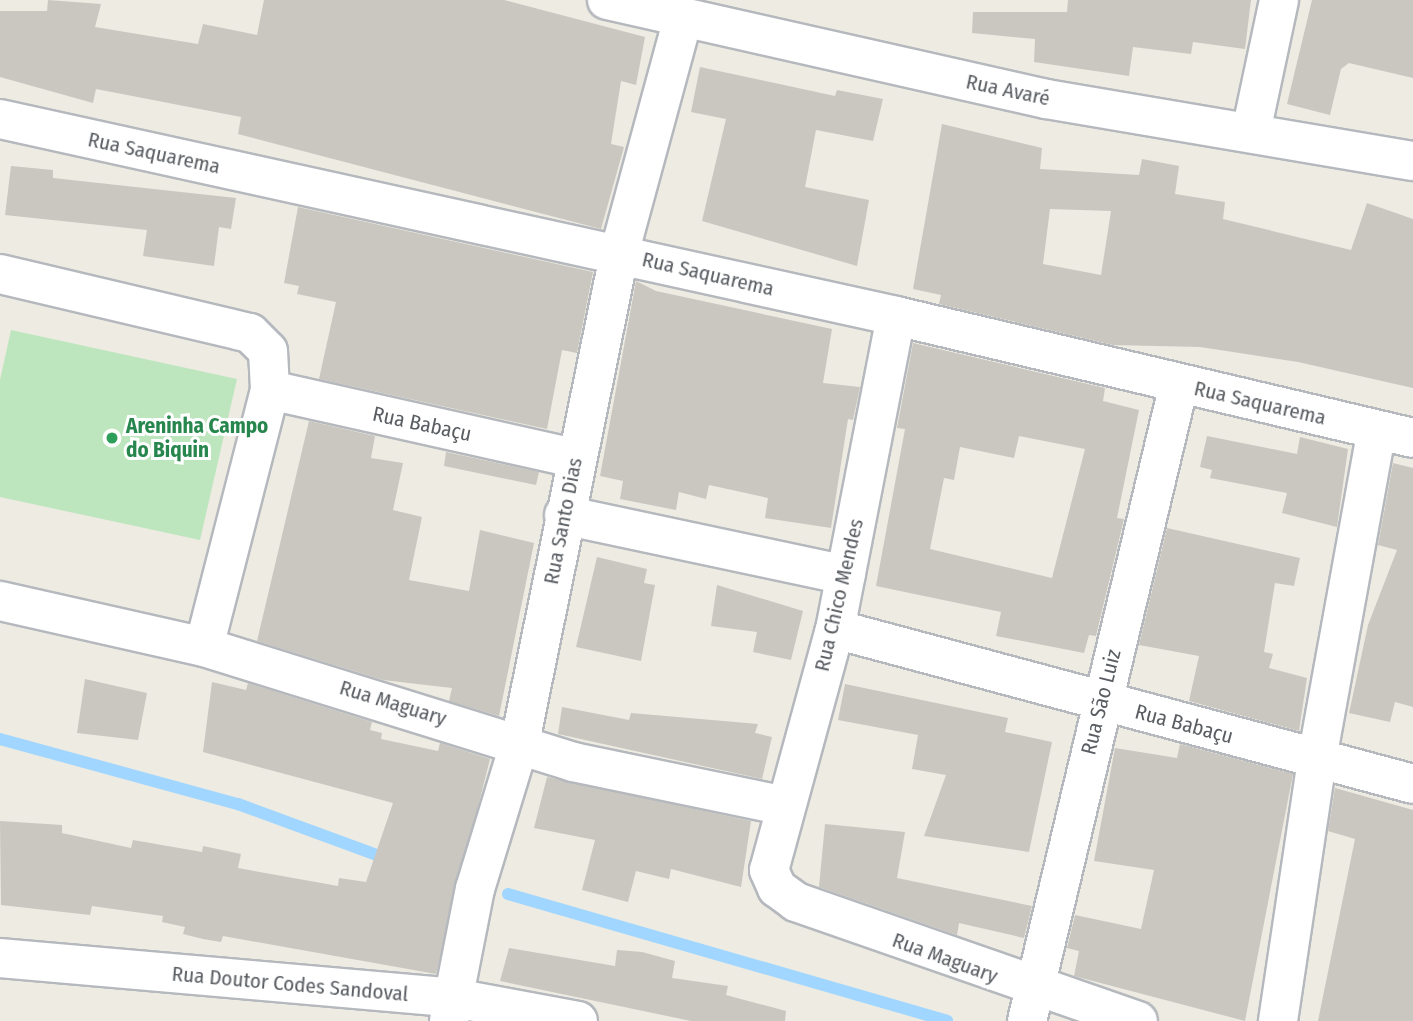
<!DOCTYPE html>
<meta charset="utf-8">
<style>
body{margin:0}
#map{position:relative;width:1413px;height:1021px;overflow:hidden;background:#edebe2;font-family:"Fira Sans Condensed",sans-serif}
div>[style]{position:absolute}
.green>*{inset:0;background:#bee6be}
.stream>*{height:12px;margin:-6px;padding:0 6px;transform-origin:6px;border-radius:6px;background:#a0d6ff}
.building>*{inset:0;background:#cac7c1}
.roads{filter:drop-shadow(2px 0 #b5b8bd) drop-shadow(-2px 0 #b5b8bd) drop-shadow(0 2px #b5b8bd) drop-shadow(0 -2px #b5b8bd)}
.minor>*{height:38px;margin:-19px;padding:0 19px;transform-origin:19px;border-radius:19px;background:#fff}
.dots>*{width:19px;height:19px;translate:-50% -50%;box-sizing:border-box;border:4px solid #fff;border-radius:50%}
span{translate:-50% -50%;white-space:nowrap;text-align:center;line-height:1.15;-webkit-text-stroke:6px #fff;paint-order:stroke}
.street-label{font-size:21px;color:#5a5e63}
.leisure-label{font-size:21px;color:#27864d;font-weight:700}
.left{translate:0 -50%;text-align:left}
</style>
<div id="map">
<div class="green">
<i style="clip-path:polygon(11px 330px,237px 379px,200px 540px,0 497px,0 380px)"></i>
</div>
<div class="stream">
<i style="left:0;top:739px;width:247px;rotate:15.3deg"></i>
<i style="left:238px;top:804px;width:162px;rotate:20.2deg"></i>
<i style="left:508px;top:894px;width:457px;rotate:16.1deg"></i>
</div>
<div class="building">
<i style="clip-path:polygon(48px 0,101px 4px,95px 27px,198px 44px,203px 24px,257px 35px,264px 0,504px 0,645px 37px,636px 85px,621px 81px,611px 144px,624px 147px,601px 229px,238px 134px,241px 117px,96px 89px,93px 103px,0 77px,0 11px,47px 11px)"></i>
<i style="clip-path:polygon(1068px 0,1251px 0,1245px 49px,1193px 42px,1191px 54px,1133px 47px,1129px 76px,1034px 62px,1035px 39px,972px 33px,973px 12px,1067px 12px)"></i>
<i style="clip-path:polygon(1312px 0,1413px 0,1413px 78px,1349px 63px,1341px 69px,1330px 115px,1287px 104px)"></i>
<i style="clip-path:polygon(700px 67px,835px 96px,837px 90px,883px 99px,873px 141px,816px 130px,805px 187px,869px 200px,857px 266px,702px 221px,726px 119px,691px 112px)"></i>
<i style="clip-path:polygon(evenodd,942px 124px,1042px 148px,1040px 169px,1139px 175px,1142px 159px,1179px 166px,1175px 194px,1225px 202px,1223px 219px,1351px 250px,1367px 203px,1413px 219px,1413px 388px,1298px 362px,1200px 347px,1113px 345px,939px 304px,941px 295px,913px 289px,942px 124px,1050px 209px,1111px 211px,1101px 275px,1043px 264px,1050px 209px)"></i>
<i style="clip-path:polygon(11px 166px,53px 170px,53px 178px,236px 198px,231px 229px,219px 227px,214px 266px,143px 256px,147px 230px,5px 215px)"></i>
<i style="clip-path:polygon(298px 207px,593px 272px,577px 353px,562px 350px,547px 429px,319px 379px,336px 302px,297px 294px,299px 286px,284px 283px)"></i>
<i style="clip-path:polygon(636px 281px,656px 291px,832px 329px,823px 383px,860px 387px,853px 420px,848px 419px,831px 528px,765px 518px,768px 498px,709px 485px,706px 499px,679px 492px,676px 510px,620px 499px,623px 481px,600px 476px)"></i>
<i style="clip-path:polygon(evenodd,913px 343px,1105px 388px,1103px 401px,1139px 410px,1117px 518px,1124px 519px,1096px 636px,1089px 635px,1084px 653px,996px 636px,1001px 612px,876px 586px,905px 429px,897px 428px,913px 343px,1019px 436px,1085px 449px,1052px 578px,930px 549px,944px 478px,954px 480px,960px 447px,1014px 458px,1019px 436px)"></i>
<i style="clip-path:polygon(309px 421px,375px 436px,371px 458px,403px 463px,393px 510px,422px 517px,409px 580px,469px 591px,480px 530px,534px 543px,499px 716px,449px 701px,452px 688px,383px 680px,257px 641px)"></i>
<i style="clip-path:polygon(1207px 436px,1297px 454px,1300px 437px,1348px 449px,1337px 527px,1282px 513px,1287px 493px,1210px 478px,1212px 470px,1200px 467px)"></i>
<i style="clip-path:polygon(446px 452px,539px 472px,536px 485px,444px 466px)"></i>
<i style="clip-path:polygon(1393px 463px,1413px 468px,1413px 707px,1395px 702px,1390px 722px,1349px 713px,1368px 625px,1397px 550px,1378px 545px)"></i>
<i style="clip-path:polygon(1167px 528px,1300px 558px,1294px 586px,1275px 583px,1264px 652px,1273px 654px,1269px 668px,1307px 678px,1299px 731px,1189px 701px,1199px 656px,1139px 645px)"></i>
<i style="clip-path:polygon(597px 557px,647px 569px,644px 583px,655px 585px,641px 661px,576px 647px)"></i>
<i style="clip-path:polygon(717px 585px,803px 611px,791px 660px,753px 652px,757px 632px,711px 626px)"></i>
<i style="clip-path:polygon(85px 679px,147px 693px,138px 740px,77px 733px)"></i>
<i style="clip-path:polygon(212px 682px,246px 690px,248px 683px,372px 722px,370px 730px,382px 733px,381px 739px,438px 751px,440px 743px,490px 759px,436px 974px,223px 936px,221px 942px,203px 939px,183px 934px,185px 927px,162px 922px,163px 916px,92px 906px,90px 915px,1px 905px,0 821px,62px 825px,62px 833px,131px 848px,133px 840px,202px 852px,203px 846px,241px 854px,238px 868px,338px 886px,339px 878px,366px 882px,393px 803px,203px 752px)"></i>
<i style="clip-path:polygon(845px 684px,1008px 718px,1005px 732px,1052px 742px,1029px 852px,924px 836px,946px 775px,912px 769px,918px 735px,838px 720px)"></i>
<i style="clip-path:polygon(562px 707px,629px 720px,631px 713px,758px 724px,755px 733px,772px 737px,762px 779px,558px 734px)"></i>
<i style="clip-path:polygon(1180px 744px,1293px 774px,1245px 1021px,1074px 976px,1079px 951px,1067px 948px,1075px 915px,1141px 929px,1154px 870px,1094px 861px,1115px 748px,1177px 758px)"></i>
<i style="clip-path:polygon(547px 777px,751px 821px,741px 887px,671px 869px,669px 879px,636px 871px,628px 902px,582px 890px,595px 840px,534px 828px)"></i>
<i style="clip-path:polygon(1335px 788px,1413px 810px,1413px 1021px,1318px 1021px,1355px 839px,1328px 831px)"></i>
<i style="clip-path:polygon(825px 824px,905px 832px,897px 878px,1032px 906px,1024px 938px,959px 923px,957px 935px,819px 887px)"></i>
<i style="clip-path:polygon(509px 948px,615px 966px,617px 950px,642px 952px,675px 961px,672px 978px,728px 986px,726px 995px,786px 1011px,785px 1021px,691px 1021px,500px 981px)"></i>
</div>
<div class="roads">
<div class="minor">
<i style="left:607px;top:0;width:450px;rotate:12.7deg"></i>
<i style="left:1046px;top:99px;width:372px;rotate:9.6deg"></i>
<i style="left:0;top:119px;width:917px;rotate:12.4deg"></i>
<i style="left:896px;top:316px;width:531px;rotate:13.28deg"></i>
<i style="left:1251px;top:132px;width:135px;rotate:-78deg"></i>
<i style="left:0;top:274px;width:257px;rotate:13.3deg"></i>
<i style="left:250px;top:333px;width:25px;rotate:45deg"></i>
<i style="left:268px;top:351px;width:39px;rotate:87deg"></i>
<i style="left:270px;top:390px;width:265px;rotate:104.4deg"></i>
<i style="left:896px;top:316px;width:319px;rotate:101deg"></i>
<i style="left:835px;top:629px;width:250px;rotate:105.3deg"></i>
<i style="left:769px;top:870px;width:20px;rotate:66deg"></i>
<i style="left:777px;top:888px;width:24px;rotate:36deg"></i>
<i style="left:796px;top:902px;width:362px;rotate:19.2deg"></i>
<i style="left:270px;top:390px;width:312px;rotate:12.6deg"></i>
<i style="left:564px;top:515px;width:288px;rotate:12deg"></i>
<i style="left:0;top:601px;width:209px;rotate:12.7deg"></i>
<i style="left:204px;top:647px;width:387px;rotate:17.3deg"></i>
<i style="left:573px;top:762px;width:217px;rotate:11.7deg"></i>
<i style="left:835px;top:629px;width:598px;rotate:15.01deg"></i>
<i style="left:0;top:958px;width:456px;rotate:5deg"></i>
<i style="left:454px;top:998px;width:126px;rotate:10.5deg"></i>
<i style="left:449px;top:1021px;width:135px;rotate:-78.9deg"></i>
<i style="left:475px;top:889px;width:154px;rotate:-73deg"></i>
<i style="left:520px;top:742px;width:498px;rotate:-78.5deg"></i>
<i style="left:619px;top:254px;width:240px;rotate:-74.8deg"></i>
<i style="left:1027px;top:1021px;width:655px;rotate:-76.58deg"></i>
<i style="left:1278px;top:1021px;width:265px;rotate:-81.5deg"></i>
<i style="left:1317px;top:759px;width:334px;rotate:-79.7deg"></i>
</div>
</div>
<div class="dots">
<i style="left:112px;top:438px;background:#2e9e5b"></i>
</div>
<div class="street-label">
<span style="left:1008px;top:90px;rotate:12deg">Rua Avaré</span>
<span style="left:154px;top:153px;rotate:12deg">Rua Saquarema</span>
<span style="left:708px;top:274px;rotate:13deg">Rua Saquarema</span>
<span style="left:1260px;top:403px;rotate:13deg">Rua Saquarema</span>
<span style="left:422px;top:424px;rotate:12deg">Rua Babaçu</span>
<span style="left:563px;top:521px;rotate:-79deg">Rua Santo Dias</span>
<span style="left:839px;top:595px;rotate:-77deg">Rua Chico Mendes</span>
<span style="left:1101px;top:702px;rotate:-76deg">Rua São Luiz</span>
<span style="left:393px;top:703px;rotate:17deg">Rua Maguary</span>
<span style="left:1184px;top:724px;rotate:15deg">Rua Babaçu</span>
<span style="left:945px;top:958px;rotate:20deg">Rua Maguary</span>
<span style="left:290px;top:984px;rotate:5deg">Rua Doutor Codes Sandoval</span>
</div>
<div class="leisure-label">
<span class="left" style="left:126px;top:438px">Areninha Campo<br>do Biquin</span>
</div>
</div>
